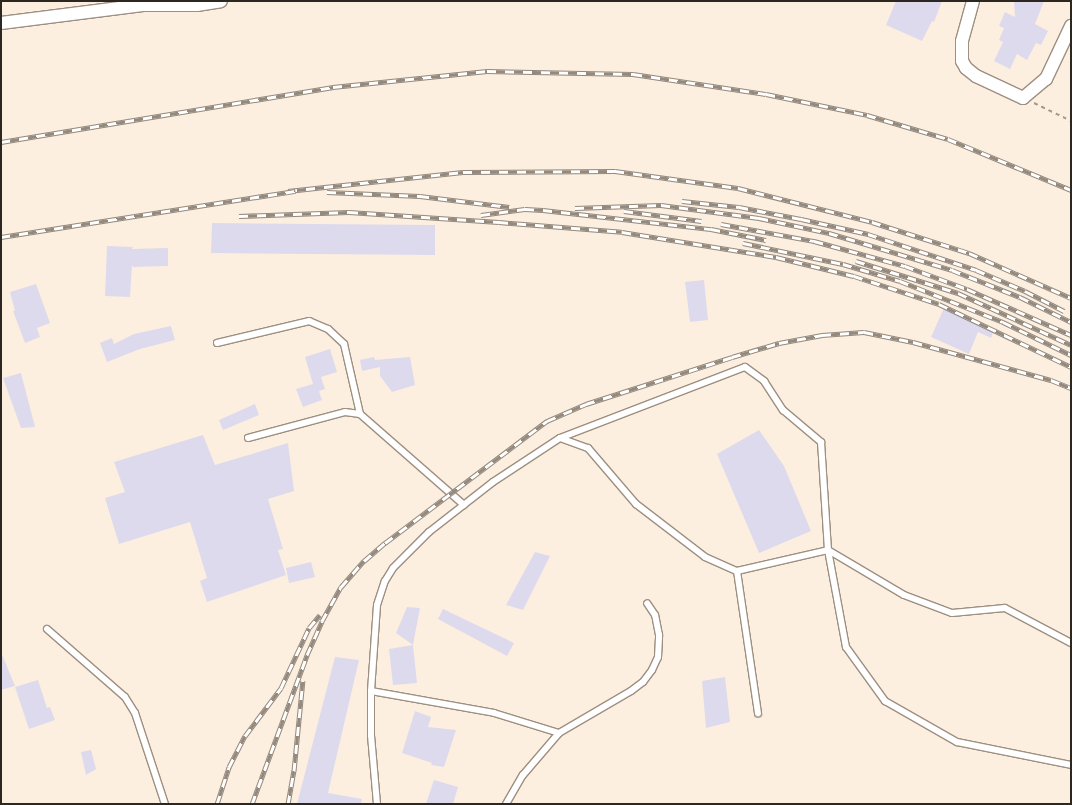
<!DOCTYPE html>
<style>
body{margin:0}
#map{position:relative;width:1072px;height:805px;overflow:hidden;background:#fdefdf;font-family:"Source Sans 3",sans-serif}
div>[style]{position:absolute}
.building>*{inset:0;background:#dddaed}
.path>*{height:2px;margin-top:-1px;transform-origin:0;background:repeating-linear-gradient(90deg,#a49a8e 0 4px,transparent 0 8px)}
.roads{filter:drop-shadow(1px 0 #9d8f81) drop-shadow(-1px 0 #9d8f81) drop-shadow(0 1px #9d8f81) drop-shadow(0 -1px #9d8f81)}
.service>*{height:6px;margin:-3px;padding:0 3px;transform-origin:3px;border-radius:3px;background:#fff}
.minor>*{height:12px;margin:-6px;padding:0 6px;transform-origin:6px;border-radius:6px;background:#fff}
.rail>*{height:5px;margin-top:-2.5px;transform-origin:0;background:repeating-linear-gradient(90deg,#fff 0 9px,#93897e 0 18px);box-sizing:border-box;border-block:1px solid #93897e}
span{translate:-50% -50%;white-space:nowrap;text-align:center;line-height:1.15;-webkit-text-stroke:4px #fff;paint-order:stroke}
.frame{position:absolute;inset:0;border:2px solid #2d2722;pointer-events:none}
</style>
<div id="map">
<div class="building">
<i style="clip-path:polygon(896px 1px,942px 1px,934px 22px,932px 21px,922px 41px,886px 25px)"></i>
<i style="clip-path:polygon(1014px 1px,1044px 1px,1035px 24px,1048px 31px,1041px 45px,1036px 43px,1027px 60px,1017px 54px,1010px 69px,994px 61px,1003px 42px,999px 40px,1004px 28px,999px 26px,1005px 12px,1015px 17px)"></i>
<i style="clip-path:polygon(212px 223px,435px 225px,435px 255px,211px 253px)"></i>
<i style="clip-path:polygon(107px 246px,133px 247px,132px 249px,168px 248px,168px 266px,133px 267px,132px 265px,130px 297px,105px 296px)"></i>
<i style="clip-path:polygon(704px 280px,708px 320px,690px 322px,685px 282px)"></i>
<i style="clip-path:polygon(36px 284px,50px 323px,37px 328px,40px 337px,25px 343px,13px 311px,15px 311px,10px 292px)"></i>
<i style="clip-path:polygon(944px 308px,994px 330px,991px 338px,978px 332px,969px 354px,931px 337px)"></i>
<i style="clip-path:polygon(171px 326px,175px 340px,140px 349px,107px 362px,100px 343px,112px 338px,114px 344px,134px 334px)"></i>
<i style="clip-path:polygon(330px 349px,337px 372px,321px 377px,325px 389px,319px 391px,322px 400px,303px 407px,296px 389px,313px 384px,305px 357px)"></i>
<i style="clip-path:polygon(374px 357px,375px 360px,410px 357px,415px 385px,392px 392px,380px 376px,380px 367px,362px 371px,360px 360px)"></i>
<i style="clip-path:polygon(21px 373px,35px 427px,21px 428px,3px 378px)"></i>
<i style="clip-path:polygon(255px 404px,259px 415px,223px 430px,219px 420px)"></i>
<i style="clip-path:polygon(759px 430px,784px 466px,811px 531px,759px 553px,717px 454px)"></i>
<i style="clip-path:polygon(203px 435px,215px 465px,288px 443px,294px 491px,268px 499px,283px 549px,278px 550px,286px 575px,207px 602px,200px 581px,207px 578px,190px 522px,119px 544px,105px 498px,125px 492px,114px 462px)"></i>
<i style="clip-path:polygon(535px 552px,550px 556px,523px 610px,506px 605px)"></i>
<i style="clip-path:polygon(311px 562px,315px 577px,289px 583px,286px 568px)"></i>
<i style="clip-path:polygon(407px 607px,420px 608px,413px 645px,396px 633px)"></i>
<i style="clip-path:polygon(443px 609px,514px 643px,507px 656px,438px 619px)"></i>
<i style="clip-path:polygon(413px 645px,417px 683px,393px 685px,389px 649px)"></i>
<i style="clip-path:polygon(1px 652px,15px 686px,1px 690px)"></i>
<i style="clip-path:polygon(335px 657px,359px 660px,328px 793px,362px 799px,361px 804px,297px 804px)"></i>
<i style="clip-path:polygon(725px 677px,730px 722px,706px 728px,702px 681px)"></i>
<i style="clip-path:polygon(38px 680px,47px 708px,50px 707px,55px 720px,29px 729px,15px 687px)"></i>
<i style="clip-path:polygon(415px 711px,431px 717px,428px 727px,456px 730px,444px 767px,431px 765px,432px 763px,402px 753px)"></i>
<i style="clip-path:polygon(91px 750px,96px 769px,86px 775px,81px 752px)"></i>
<i style="clip-path:polygon(434px 780px,458px 787px,453px 804px,426px 804px)"></i>
</div>
<div class="path">
<i style="left:1034px;top:103px;width:41px;rotate:25.9deg"></i>
</div>
<div class="roads">
<div class="service">
<i style="left:217px;top:343px;width:95px;rotate:-13.4deg"></i>
<i style="left:309px;top:321px;width:21px;rotate:23deg"></i>
<i style="left:328px;top:329px;width:22px;rotate:43deg"></i>
<i style="left:344px;top:344px;width:72px;rotate:77.1deg"></i>
<i style="left:248px;top:438px;width:100px;rotate:-15deg"></i>
<i style="left:345px;top:412px;width:15px;rotate:8deg"></i>
<i style="left:360px;top:414px;width:138px;rotate:41.2deg"></i>
<i style="left:560px;top:438px;width:198px;rotate:-21deg"></i>
<i style="left:745px;top:367px;width:24px;rotate:36deg"></i>
<i style="left:764px;top:381px;width:35px;rotate:57deg"></i>
<i style="left:783px;top:410px;width:50px;rotate:40.1deg"></i>
<i style="left:821px;top:442px;width:108px;rotate:86.3deg"></i>
<i style="left:828px;top:550px;width:99px;rotate:79.5deg"></i>
<i style="left:846px;top:647px;width:67px;rotate:54.2deg"></i>
<i style="left:885px;top:701px;width:83px;rotate:29.7deg"></i>
<i style="left:957px;top:742px;width:116px;rotate:11.4deg"></i>
<i style="left:737px;top:571px;width:144px;rotate:81.6deg"></i>
<i style="left:47px;top:629px;width:103px;rotate:41.1deg"></i>
<i style="left:125px;top:697px;width:19px;rotate:58deg"></i>
<i style="left:135px;top:713px;width:96px;rotate:71.8deg"></i>
<i style="left:371px;top:691px;width:125px;rotate:10.1deg"></i>
<i style="left:494px;top:713px;width:68px;rotate:17.1deg"></i>
<i style="left:377px;top:804px;width:69px;rotate:-95deg"></i>
<i style="left:371px;top:735px;width:44px;rotate:-90deg"></i>
<i style="left:371px;top:691px;width:86px;rotate:-86deg"></i>
<i style="left:377px;top:605px;width:25px;rotate:-72deg"></i>
<i style="left:385px;top:581px;width:15px;rotate:-58deg"></i>
<i style="left:393px;top:568px;width:51px;rotate:-45deg"></i>
<i style="left:429px;top:532px;width:81px;rotate:-38deg"></i>
<i style="left:493px;top:482px;width:80px;rotate:-33.3deg"></i>
<i style="left:560px;top:438px;width:30px;rotate:20deg"></i>
<i style="left:588px;top:448px;width:74px;rotate:49.4deg"></i>
<i style="left:636px;top:504px;width:87px;rotate:37.5deg"></i>
<i style="left:705px;top:557px;width:35px;rotate:24deg"></i>
<i style="left:737px;top:571px;width:93px;rotate:-13deg"></i>
<i style="left:828px;top:550px;width:88px;rotate:30.6deg"></i>
<i style="left:904px;top:595px;width:51px;rotate:20.6deg"></i>
<i style="left:952px;top:613px;width:53px;rotate:-5.4deg"></i>
<i style="left:1005px;top:608px;width:75px;rotate:27.9deg"></i>
<i style="left:506px;top:804px;width:34px;rotate:-60deg"></i>
<i style="left:523px;top:775px;width:55px;rotate:-49.4deg"></i>
<i style="left:559px;top:733px;width:83px;rotate:-30.3deg"></i>
<i style="left:631px;top:691px;width:15px;rotate:-37deg"></i>
<i style="left:643px;top:682px;width:15px;rotate:-53deg"></i>
<i style="left:652px;top:670px;width:14px;rotate:-65deg"></i>
<i style="left:658px;top:657px;width:22px;rotate:-87deg"></i>
<i style="left:659px;top:635px;width:20px;rotate:-101deg"></i>
<i style="left:655px;top:615px;width:14px;rotate:-124deg"></i>
</div>
<div class="minor">
<i style="left:973px;top:1px;width:41px;rotate:105.4deg"></i>
<i style="left:962px;top:41px;width:20px;rotate:90deg"></i>
<i style="left:962px;top:61px;width:8px;rotate:60deg"></i>
<i style="left:966px;top:68px;width:13px;rotate:39deg"></i>
<i style="left:976px;top:76px;width:52px;rotate:25.1deg"></i>
<i style="left:1023px;top:98px;width:30px;rotate:-40deg"></i>
<i style="left:1046px;top:79px;width:59px;rotate:-64.7deg"></i>
<i style="left:1px;top:23px;width:143px;rotate:-7.2deg"></i>
<i style="left:143px;top:5px;width:54px"></i>
<i style="left:197px;top:5px;width:24px;rotate:-9deg"></i>
</div>
</div>
<div class="rail">
<i style="left:1px;top:142px;width:337px;rotate:-9.4deg"></i>
<i style="left:333px;top:87px;width:155px;rotate:-5.9deg"></i>
<i style="left:487px;top:71px;width:146px;rotate:1.2deg"></i>
<i style="left:633px;top:74px;width:134px;rotate:8.6deg"></i>
<i style="left:766px;top:94px;width:103px;rotate:11.7deg"></i>
<i style="left:867px;top:115px;width:84px;rotate:16.5deg"></i>
<i style="left:948px;top:139px;width:133px;rotate:22.5deg"></i>
<i style="left:288px;top:191px;width:176px;rotate:-6.2deg"></i>
<i style="left:463px;top:172px;width:152px;rotate:-0.4deg"></i>
<i style="left:615px;top:171px;width:124px;rotate:7.9deg"></i>
<i style="left:738px;top:188px;width:138px;rotate:14.2deg"></i>
<i style="left:872px;top:222px;width:102px;rotate:17.7deg"></i>
<i style="left:969px;top:253px;width:111px;rotate:23.8deg"></i>
<i style="left:327px;top:192px;width:93px;rotate:2.5deg"></i>
<i style="left:420px;top:196px;width:90px;rotate:7deg"></i>
<i style="left:682px;top:201px;width:57px;rotate:6deg"></i>
<i style="left:739px;top:207px;width:63px;rotate:11deg"></i>
<i style="left:801px;top:219px;width:69px;rotate:12.6deg"></i>
<i style="left:868px;top:234px;width:114px;rotate:18.4deg"></i>
<i style="left:976px;top:270px;width:53px;rotate:23.2deg"></i>
<i style="left:1025px;top:291px;width:44px;rotate:27.1deg"></i>
<i style="left:575px;top:208px;width:86px;rotate:-2deg"></i>
<i style="left:661px;top:205px;width:99px;rotate:7.6deg"></i>
<i style="left:759px;top:218px;width:72px;rotate:12.1deg"></i>
<i style="left:829px;top:233px;width:128px;rotate:16.7deg"></i>
<i style="left:952px;top:270px;width:73px;rotate:21.7deg"></i>
<i style="left:1020px;top:297px;width:57px;rotate:26.1deg"></i>
<i style="left:624px;top:211px;width:78px;rotate:7.4deg"></i>
<i style="left:481px;top:215px;width:44px;rotate:-7.8deg"></i>
<i style="left:525px;top:209px;width:18px;rotate:3deg"></i>
<i style="left:543px;top:210px;width:169px;rotate:6.5deg"></i>
<i style="left:711px;top:229px;width:56px;rotate:11.3deg"></i>
<i style="left:239px;top:216px;width:110px;rotate:-2.1deg"></i>
<i style="left:349px;top:212px;width:150px;rotate:3.8deg"></i>
<i style="left:499px;top:222px;width:123px;rotate:4.6deg"></i>
<i style="left:622px;top:232px;width:156px;rotate:9.2deg"></i>
<i style="left:776px;top:257px;width:80px;rotate:13.7deg"></i>
<i style="left:854px;top:276px;width:89px;rotate:18.2deg"></i>
<i style="left:939px;top:304px;width:146px;rotate:25.5deg"></i>
<i style="left:721px;top:224px;width:95px;rotate:10.4deg"></i>
<i style="left:814px;top:241px;width:94px;rotate:15.4deg"></i>
<i style="left:905px;top:266px;width:66px;rotate:20.4deg"></i>
<i style="left:967px;top:289px;width:114px;rotate:23.9deg"></i>
<i style="left:1px;top:237px;width:298px;rotate:-8.9deg"></i>
<i style="left:743px;top:243px;width:102px;rotate:11.9deg"></i>
<i style="left:843px;top:264px;width:59px;rotate:16.6deg"></i>
<i style="left:900px;top:281px;width:111px;rotate:21.7deg"></i>
<i style="left:1003px;top:322px;width:76px;rotate:25.9deg"></i>
<i style="left:856px;top:261px;width:107px;rotate:17.4deg"></i>
<i style="left:958px;top:293px;width:124px;rotate:24.7deg"></i>
<i style="left:217px;top:804px;width:39px;rotate:-72deg"></i>
<i style="left:229px;top:767px;width:35px;rotate:-63deg"></i>
<i style="left:245px;top:736px;width:60px;rotate:-53.1deg"></i>
<i style="left:281px;top:688px;width:66px;rotate:-65deg"></i>
<i style="left:309px;top:628px;width:17px;rotate:-50deg"></i>
<i style="left:252px;top:804px;width:159px;rotate:-69.7deg"></i>
<i style="left:307px;top:655px;width:37px;rotate:-66deg"></i>
<i style="left:322px;top:621px;width:39px;rotate:-61deg"></i>
<i style="left:341px;top:587px;width:35px;rotate:-49deg"></i>
<i style="left:364px;top:561px;width:28px;rotate:-41deg"></i>
<i style="left:385px;top:543px;width:203px;rotate:-37deg"></i>
<i style="left:547px;top:421px;width:43px;rotate:-23.6deg"></i>
<i style="left:586px;top:404px;width:153px;rotate:-17.8deg"></i>
<i style="left:732px;top:357px;width:49px;rotate:-16.6deg"></i>
<i style="left:779px;top:343px;width:44px;rotate:-10.5deg"></i>
<i style="left:822px;top:335px;width:42px;rotate:-4.1deg"></i>
<i style="left:864px;top:332px;width:50px;rotate:11.5deg"></i>
<i style="left:913px;top:342px;width:143px;rotate:15.4deg"></i>
<i style="left:1051px;top:380px;width:22px;rotate:22deg"></i>
<i style="left:288px;top:804px;width:34px;rotate:-80deg"></i>
<i style="left:294px;top:771px;width:91px;rotate:-84.4deg"></i>
</div>
<div class="frame"></div>
</div>
